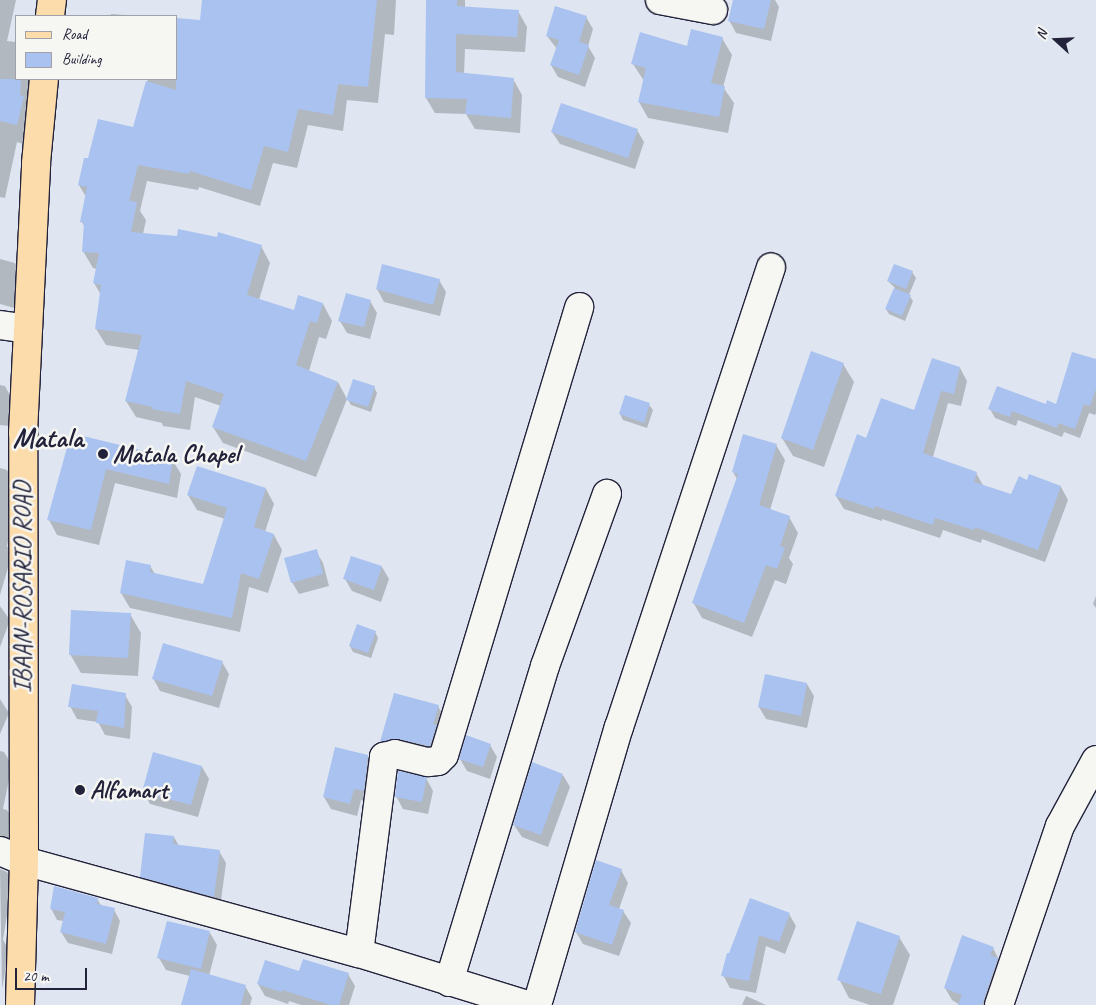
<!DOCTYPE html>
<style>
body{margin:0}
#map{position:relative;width:1096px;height:1005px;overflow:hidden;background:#dfe6f1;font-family:Caveat,sans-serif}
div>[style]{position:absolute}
.shadow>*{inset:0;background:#0003}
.building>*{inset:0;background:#aac2f0}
.roads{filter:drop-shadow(1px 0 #22223b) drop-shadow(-1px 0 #22223b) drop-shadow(0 1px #22223b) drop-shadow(0 -1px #22223b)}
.minor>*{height:28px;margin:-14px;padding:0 14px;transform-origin:14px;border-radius:14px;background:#f6f6f2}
.major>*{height:28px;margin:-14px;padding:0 14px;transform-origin:14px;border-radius:14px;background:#fddcac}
.dots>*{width:14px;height:14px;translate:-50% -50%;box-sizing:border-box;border:2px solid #f6f6f2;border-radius:50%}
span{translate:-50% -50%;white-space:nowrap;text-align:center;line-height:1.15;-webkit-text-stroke:5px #f6f6f2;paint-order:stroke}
.poi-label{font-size:25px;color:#22223b;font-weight:700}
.left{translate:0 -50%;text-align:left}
.street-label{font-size:25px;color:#22223b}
.quarter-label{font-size:28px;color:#22223b;font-weight:700}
.legend{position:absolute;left:15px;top:15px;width:162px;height:65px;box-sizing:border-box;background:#f6f6f2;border:1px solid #a1a1a9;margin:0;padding:6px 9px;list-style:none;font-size:15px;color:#22223b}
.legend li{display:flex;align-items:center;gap:10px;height:25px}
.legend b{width:25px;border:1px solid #a1a1a9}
.north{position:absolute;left:1031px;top:15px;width:50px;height:50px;-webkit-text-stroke:4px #f6f6f2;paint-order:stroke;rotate:290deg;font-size:14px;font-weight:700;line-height:20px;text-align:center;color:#22223b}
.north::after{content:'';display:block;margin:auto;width:18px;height:22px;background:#22223b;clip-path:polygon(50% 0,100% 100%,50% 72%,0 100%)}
.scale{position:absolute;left:15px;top:968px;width:72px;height:22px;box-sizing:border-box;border:2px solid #22223b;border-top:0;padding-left:6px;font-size:15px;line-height:18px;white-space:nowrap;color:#22223b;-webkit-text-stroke:4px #f6f6f2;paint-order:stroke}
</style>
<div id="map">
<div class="shadow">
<i style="clip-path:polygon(0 0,16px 0,7px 41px,16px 42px,16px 79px,33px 79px,28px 145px,17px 142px,5px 198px,0 197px)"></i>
<i style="clip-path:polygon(203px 0,396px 0,394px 35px,385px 34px,378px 103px,347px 100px,343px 131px,308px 125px,297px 168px,273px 163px,260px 206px,199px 187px,198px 190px,147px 181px,140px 211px,146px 220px,143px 234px,261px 246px,270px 263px,259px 300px,295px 311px,323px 304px,332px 321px,326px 339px,319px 337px,309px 371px,338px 382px,347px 399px,316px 477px,223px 443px,213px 427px,221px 406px,195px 397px,190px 430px,163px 426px,162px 423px,136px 417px,126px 401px,139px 350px,106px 345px,96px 329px,101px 295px,94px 283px,97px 269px,93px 268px,83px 251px,85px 228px,82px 222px,86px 197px,79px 185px,89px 160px,134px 129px,148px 79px,176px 79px,202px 21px)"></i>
<i style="clip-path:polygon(428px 0,465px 0,465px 8px,518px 11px,527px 27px,525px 52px,465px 49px,464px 74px,513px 79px,522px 95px,520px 133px,475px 129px,466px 114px,435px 113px,426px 98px)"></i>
<i style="clip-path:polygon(734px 0,775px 0,779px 7px,771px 41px,736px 33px,729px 20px)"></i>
<i style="clip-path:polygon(111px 14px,139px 16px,111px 16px)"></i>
<i style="clip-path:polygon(586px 17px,593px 29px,588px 46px,595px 58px,585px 87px,558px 77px,551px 65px,557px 49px,547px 36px)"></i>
<i style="clip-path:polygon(722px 38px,732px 55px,723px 87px,734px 103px,728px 133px,648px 118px,639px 102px,644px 81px,633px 64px)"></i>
<i style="clip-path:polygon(637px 130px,644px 142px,635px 169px,560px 144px,552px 132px)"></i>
<i style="clip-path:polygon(0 259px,15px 263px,22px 275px,14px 308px,0 304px)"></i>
<i style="clip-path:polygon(912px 272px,916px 278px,909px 295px,913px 301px,905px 321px,889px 314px,886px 309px,895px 288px,888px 281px)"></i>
<i style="clip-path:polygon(439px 280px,446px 292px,440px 316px,384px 302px,377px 289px)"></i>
<i style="clip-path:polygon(370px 301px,377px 313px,370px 339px,347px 333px,340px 321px)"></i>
<i style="clip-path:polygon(1096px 360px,1096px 413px,1095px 415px,1089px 413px,1080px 438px,1064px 432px,1062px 437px,1018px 420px,1016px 426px,995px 418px,990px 409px,1057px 406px)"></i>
<i style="clip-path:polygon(843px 364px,854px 382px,824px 467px,793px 456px,782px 438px)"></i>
<i style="clip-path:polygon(960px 368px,967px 381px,961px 406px,948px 403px,933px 457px,976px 473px,984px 487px,1012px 496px,1028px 481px,1061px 487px,1068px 500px,1045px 562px,982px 539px,981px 543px,943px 530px,940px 538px,882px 519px,882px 521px,844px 509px,836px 496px,867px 439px,915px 412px)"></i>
<i style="clip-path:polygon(0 385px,5px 386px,12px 399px,9px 426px,0 425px)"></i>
<i style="clip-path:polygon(374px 387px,377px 393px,371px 412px,351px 405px,348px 400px)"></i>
<i style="clip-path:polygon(649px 405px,653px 410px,647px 428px,623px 420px,620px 414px)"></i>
<i style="clip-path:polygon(72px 434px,172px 459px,181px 474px,177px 498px,115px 483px,99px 545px,57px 535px,49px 520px)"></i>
<i style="clip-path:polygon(776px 445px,785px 460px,770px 510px,789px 517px,798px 533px,789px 558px,793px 564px,786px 584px,775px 580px,752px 637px,702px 618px,693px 602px,737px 479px,733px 472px)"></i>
<i style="clip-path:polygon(0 468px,7px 470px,14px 483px,14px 515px,7px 546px,12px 554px,0 595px)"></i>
<i style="clip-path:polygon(266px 489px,274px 504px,265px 532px,274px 535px,282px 550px,268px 593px,249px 587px,240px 632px,130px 608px,121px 593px,150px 566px,155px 574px,203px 586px,225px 519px,197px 510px,188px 495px)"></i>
<i style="clip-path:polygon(316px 551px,323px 563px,329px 586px,299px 594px,292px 582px)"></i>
<i style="clip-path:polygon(352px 557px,382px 567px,389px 579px,381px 602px,352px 591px,345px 579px)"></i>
<i style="clip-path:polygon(1096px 596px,1096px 608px,1093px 604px)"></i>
<i style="clip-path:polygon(0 606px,10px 620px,0 647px)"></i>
<i style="clip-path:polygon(130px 614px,141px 633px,138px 676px,81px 673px,70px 654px)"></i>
<i style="clip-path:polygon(375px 632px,378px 638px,371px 658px,353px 652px,350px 646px)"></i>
<i style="clip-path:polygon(222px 662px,229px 674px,219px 708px,160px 691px,153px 678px)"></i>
<i style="clip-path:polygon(807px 684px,814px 696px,807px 728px,766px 719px,759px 707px)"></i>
<i style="clip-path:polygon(125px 695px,132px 707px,130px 739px,105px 735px,98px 722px,77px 719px,70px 706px)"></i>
<i style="clip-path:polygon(0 699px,9px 713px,0 734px)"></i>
<i style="clip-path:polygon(438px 706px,445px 719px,437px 758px,388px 754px,381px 742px)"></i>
<i style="clip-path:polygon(490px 745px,497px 757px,490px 779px,467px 771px,460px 759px)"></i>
<i style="clip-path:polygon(0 751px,4px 752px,12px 765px,3px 809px,7px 810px,15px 823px,14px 850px,0 851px)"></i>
<i style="clip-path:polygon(368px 756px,375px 768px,370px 802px,361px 800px,357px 816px,331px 809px,324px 797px)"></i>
<i style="clip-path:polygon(202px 767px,209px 779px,198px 817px,150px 804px,143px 791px)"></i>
<i style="clip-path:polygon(563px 775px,570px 787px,548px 847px,522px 837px,514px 825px)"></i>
<i style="clip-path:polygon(426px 778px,433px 791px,428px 814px,403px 809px,396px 796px)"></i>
<i style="clip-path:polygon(174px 837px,179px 846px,219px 851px,226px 863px,220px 908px,149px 889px,141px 876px)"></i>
<i style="clip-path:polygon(0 869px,7px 872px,14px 885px,10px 895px,3px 940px,9px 950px,2px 989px)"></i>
<i style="clip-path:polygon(621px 870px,628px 883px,619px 909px,623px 911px,631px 923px,619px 956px,583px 944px,576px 932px)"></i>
<i style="clip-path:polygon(97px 899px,102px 907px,114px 910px,120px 921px,112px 954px,68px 943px,61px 932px,64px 921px,57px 920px,51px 908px)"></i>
<i style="clip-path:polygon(789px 914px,796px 926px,785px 954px,766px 946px,756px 993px,730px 988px,723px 975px,728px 954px)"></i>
<i style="clip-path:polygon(168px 922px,210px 933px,217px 945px,209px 976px,245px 986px,252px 998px,250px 1005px,183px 1005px,190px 976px,166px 970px,159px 958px)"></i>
<i style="clip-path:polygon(899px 937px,910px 955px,893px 1005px,870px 1005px,849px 998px,839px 979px)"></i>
<i style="clip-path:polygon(993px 948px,1005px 972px,992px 1005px,960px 1005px,952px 1000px,945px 988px)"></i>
<i style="clip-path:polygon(300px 973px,348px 974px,355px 986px,349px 1005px,301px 1005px,289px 1001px,288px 1004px,265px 996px,258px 984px)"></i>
<i style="clip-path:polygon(746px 996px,766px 1005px,742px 1005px)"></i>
</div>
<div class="building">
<i style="clip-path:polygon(202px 0,377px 0,368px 87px,338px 84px,333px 115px,298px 109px,288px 152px,264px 146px,251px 190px,190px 171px,189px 174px,138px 165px,129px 201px,137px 202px,131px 232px,177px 236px,178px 229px,217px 237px,218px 232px,262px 245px,247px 295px,294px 310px,298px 295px,323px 303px,317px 323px,310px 321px,296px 365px,338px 382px,306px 461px,212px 427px,224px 394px,186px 381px,180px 414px,152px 409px,153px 407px,125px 401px,142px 335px,95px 329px,101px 285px,93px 283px,99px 253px,82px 252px,84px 223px,80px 222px,87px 187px,78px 185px,84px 158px,88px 158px,98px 119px,133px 127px,146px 81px,176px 90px,176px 18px,200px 20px)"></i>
<i style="clip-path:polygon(426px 0,457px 0,457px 6px,519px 10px,517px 37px,456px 34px,456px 72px,514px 78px,511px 118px,465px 114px,467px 99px,425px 98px)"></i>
<i style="clip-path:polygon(733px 0,771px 0,764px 29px,728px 21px)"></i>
<i style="clip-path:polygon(555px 6px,587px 16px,579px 42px,589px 45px,579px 75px,550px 65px,559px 40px,546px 36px)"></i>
<i style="clip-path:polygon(691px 29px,723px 37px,711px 83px,725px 86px,719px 117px,638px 102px,646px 68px,631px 64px,640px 32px,687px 46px)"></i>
<i style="clip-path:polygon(0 79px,21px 79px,20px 95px,24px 96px,17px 125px,0 121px)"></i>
<i style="clip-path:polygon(561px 103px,638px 129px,628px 158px,551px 132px)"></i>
<i style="clip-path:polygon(382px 264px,440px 279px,433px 305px,376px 289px)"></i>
<i style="clip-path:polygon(894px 264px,913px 271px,906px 289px,887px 281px)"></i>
<i style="clip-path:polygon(894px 288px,911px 295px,902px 316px,885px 309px)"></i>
<i style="clip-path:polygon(346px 293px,371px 300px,364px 327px,338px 321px)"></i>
<i style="clip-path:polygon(811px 351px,844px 363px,813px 450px,781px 438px)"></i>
<i style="clip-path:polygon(1072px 352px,1096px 359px,1096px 389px,1090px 406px,1084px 404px,1075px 429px,1058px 423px,1057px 428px,1012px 411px,1010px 417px,988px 409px,997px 386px,1046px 404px,1047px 400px,1056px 404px)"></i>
<i style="clip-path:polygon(932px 358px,960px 367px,954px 394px,941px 391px,923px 453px,977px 472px,974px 482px,1011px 494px,1019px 476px,1027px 480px,1029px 474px,1061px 486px,1038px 550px,975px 527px,974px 530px,935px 518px,933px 525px,875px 506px,874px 509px,835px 496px,857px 434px,866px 438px,881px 398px,914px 410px)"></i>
<i style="clip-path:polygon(353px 379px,375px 386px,368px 407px,346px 400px)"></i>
<i style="clip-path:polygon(625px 395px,650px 403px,644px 423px,619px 414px)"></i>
<i style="clip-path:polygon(71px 433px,173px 458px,169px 484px,106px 469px,91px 530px,47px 520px)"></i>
<i style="clip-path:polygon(743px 434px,777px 444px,759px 505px,790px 516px,780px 546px,785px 548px,777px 569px,766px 565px,744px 623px,692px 603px,738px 474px,732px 472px)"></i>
<i style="clip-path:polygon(197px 466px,266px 488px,254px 527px,274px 534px,259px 579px,241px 573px,232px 618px,120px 593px,126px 560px,151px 565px,150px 572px,203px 584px,227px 508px,187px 495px)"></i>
<i style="clip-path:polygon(317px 549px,323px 574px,291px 583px,284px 558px)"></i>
<i style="clip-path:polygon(351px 556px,382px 566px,374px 590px,343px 579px)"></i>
<i style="clip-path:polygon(71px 610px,131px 613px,128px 658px,69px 655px)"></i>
<i style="clip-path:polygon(357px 624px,376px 631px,368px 653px,349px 646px)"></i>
<i style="clip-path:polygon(163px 643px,223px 661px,212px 696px,152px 679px)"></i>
<i style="clip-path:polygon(765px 674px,807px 683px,801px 716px,758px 707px)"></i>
<i style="clip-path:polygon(72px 684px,126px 693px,124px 728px,96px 723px,98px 711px,68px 707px)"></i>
<i style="clip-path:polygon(394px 693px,439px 705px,433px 724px,437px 725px,430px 746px,398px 739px,380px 742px)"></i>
<i style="clip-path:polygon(466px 735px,491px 744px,483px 767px,459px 759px)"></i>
<i style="clip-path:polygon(335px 747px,368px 755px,364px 791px,354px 789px,350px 804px,323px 797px)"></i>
<i style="clip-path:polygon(153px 752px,202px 766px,191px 805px,142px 792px)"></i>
<i style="clip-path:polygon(532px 762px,563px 774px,541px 835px,513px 825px)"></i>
<i style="clip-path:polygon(398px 771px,427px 777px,422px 802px,395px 797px)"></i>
<i style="clip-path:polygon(145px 833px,174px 836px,173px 844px,220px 850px,214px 897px,140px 877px)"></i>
<i style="clip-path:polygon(596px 860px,622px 869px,609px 905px,624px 910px,612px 945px,575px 932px)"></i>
<i style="clip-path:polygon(54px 886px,98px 898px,97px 904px,115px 908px,106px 944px,60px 932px,65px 912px,50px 909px)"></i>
<i style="clip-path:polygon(750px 898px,790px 913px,779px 942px,759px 935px,749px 981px,721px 976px,727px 953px,729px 953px)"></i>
<i style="clip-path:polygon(167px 921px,210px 931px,201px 969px,157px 958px)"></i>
<i style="clip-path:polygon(857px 921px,900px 936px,881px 994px,837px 980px)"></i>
<i style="clip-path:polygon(962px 935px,994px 947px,990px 955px,998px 958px,982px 1005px,958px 1005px,962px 995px,944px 988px)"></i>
<i style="clip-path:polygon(303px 959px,349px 973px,339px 1005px,331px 1005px,282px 990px,281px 992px,257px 984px,265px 960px,299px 971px)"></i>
<i style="clip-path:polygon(191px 969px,246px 985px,241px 1005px,181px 1005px)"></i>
</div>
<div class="roads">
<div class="minor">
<i style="left:660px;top:0;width:54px;rotate:10.7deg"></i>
<i style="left:0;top:325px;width:28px;rotate:8deg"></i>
<i style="left:0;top:851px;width:26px;rotate:23deg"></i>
<i style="left:24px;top:861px;width:347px;rotate:15.4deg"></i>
<i style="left:359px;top:953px;width:176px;rotate:17.2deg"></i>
<i style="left:359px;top:953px;width:198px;rotate:-82.7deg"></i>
<i style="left:384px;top:757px;width:11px;rotate:-15deg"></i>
<i style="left:395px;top:754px;width:34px;rotate:14deg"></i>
<i style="left:428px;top:762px;width:10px;rotate:-6deg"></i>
<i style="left:438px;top:761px;width:8px;rotate:-45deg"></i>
<i style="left:444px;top:755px;width:468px;rotate:-73.2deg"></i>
<i style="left:449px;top:982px;width:330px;rotate:-73.1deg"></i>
<i style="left:545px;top:666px;width:183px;rotate:-70.2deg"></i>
<i style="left:537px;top:1005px;width:290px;rotate:-73.6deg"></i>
<i style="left:619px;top:727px;width:484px;rotate:-71.7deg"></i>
<i style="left:999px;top:1005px;width:189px;rotate:-71.2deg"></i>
<i style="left:1060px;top:826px;width:75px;rotate:-61.4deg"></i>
</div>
<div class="major">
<i style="left:50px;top:16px;width:16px;rotate:-83deg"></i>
<i style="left:20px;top:1005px;width:144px;rotate:-88.4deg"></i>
<i style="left:24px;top:861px;width:428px;rotate:-90.1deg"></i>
<i style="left:23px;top:433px;width:270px;rotate:-87.2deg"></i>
<i style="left:36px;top:163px;width:84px;rotate:-84.6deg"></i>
</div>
</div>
<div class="dots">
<i style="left:103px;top:454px;background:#22223b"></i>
<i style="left:80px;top:790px;background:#22223b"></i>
</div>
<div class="poi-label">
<span class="left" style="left:113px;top:454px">Matala Chapel</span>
<span class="left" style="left:90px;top:790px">Alfamart</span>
</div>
<div class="street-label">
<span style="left:23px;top:587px;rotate:-90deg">IBAAN-ROSARIO ROAD</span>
</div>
<div class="quarter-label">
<span style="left:48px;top:438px">Matala</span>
</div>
<ul class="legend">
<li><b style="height:6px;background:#fddcac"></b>Road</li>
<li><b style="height:14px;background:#aac2f0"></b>Building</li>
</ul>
<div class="north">N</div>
<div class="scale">20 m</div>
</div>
